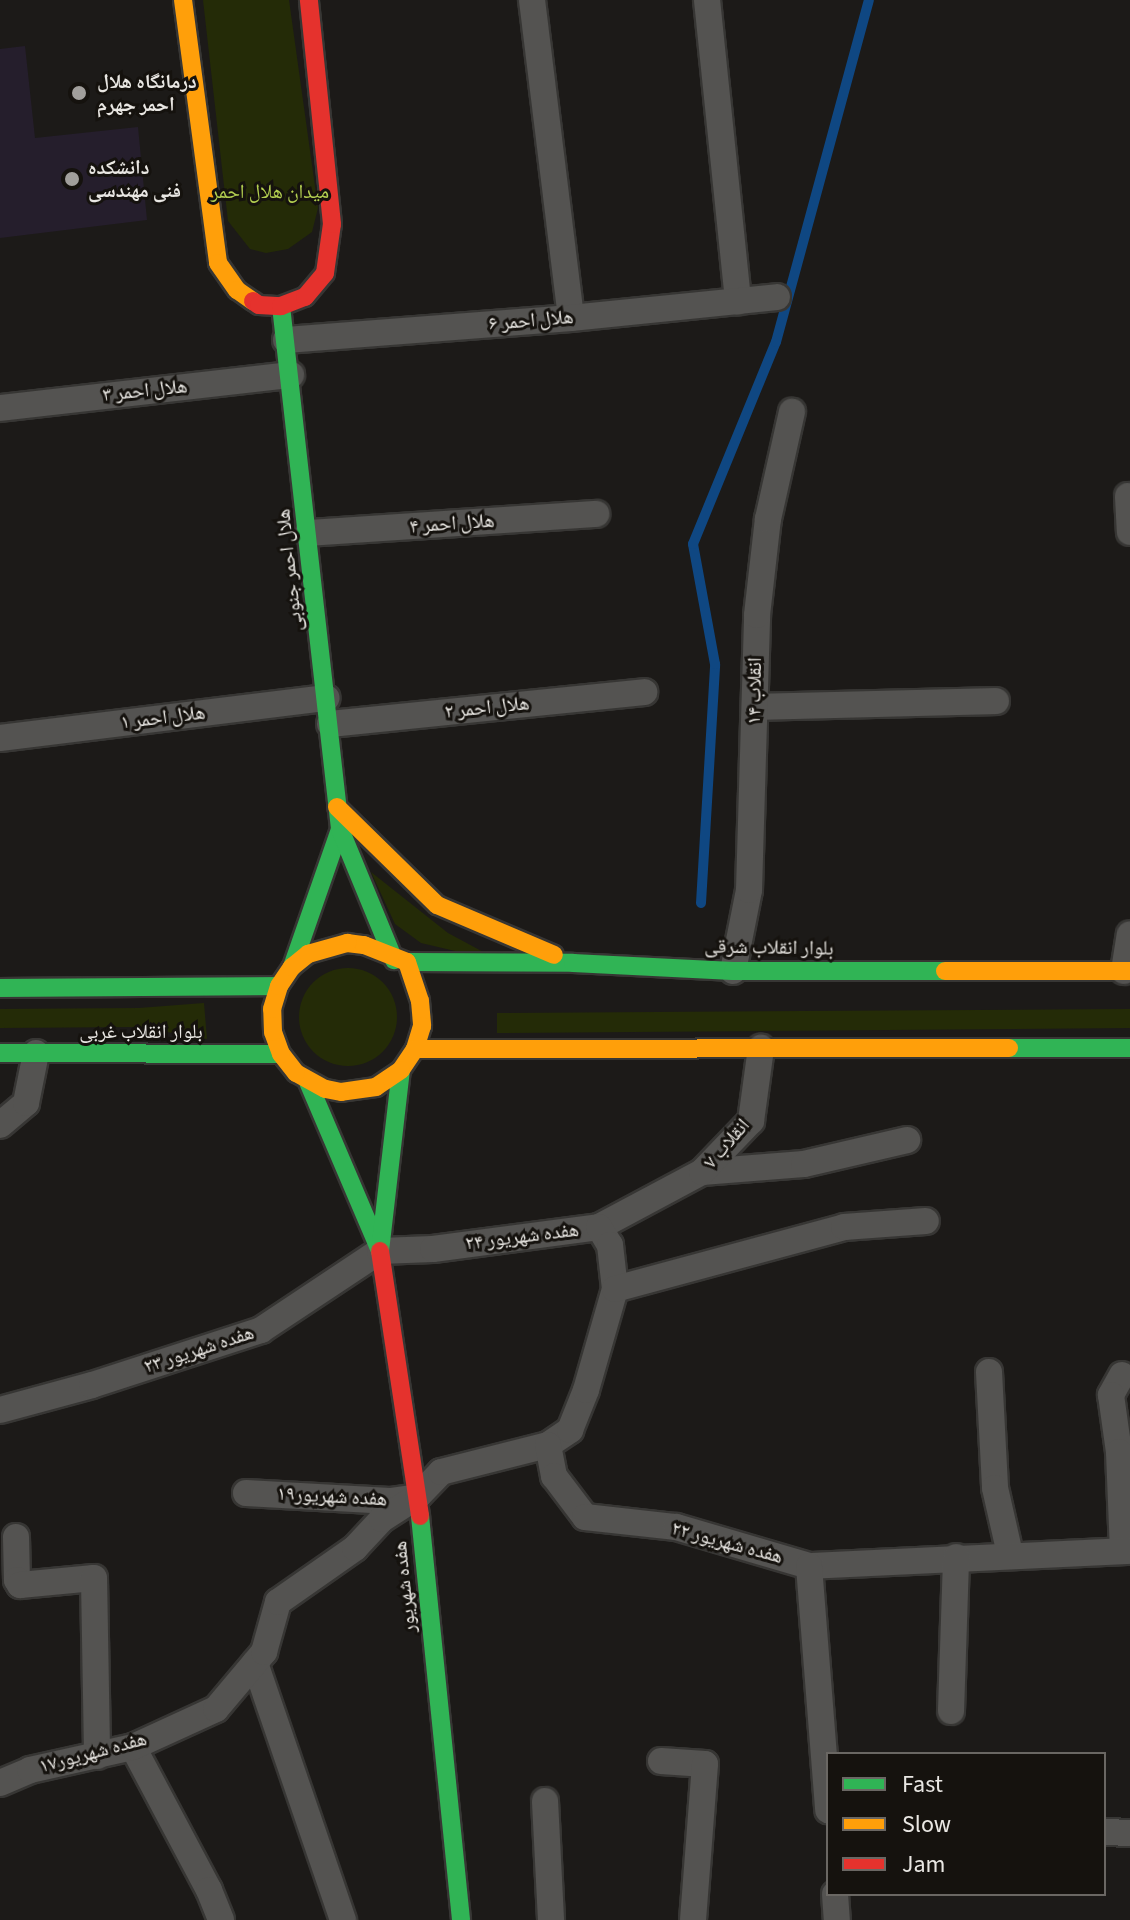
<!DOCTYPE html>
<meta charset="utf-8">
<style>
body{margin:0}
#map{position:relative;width:1130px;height:1920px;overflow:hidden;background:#1c1a18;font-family:"Source Sans 3","Noto Naskh Arabic",sans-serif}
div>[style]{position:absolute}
.education>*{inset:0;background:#251e2c}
.green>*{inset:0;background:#242b07}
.round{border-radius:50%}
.stream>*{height:10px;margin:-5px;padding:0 5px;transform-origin:5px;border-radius:5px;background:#0f4782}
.roads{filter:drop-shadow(2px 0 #373634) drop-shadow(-2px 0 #373634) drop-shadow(0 2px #373634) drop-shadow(0 -2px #373634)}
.street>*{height:26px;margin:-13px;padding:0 13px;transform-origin:13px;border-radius:13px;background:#545351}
.fast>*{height:18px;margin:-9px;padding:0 9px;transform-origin:9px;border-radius:9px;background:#30b455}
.slow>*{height:18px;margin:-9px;padding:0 9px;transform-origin:9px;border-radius:9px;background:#ff9f0a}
.jam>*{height:18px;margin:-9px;padding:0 9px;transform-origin:9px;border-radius:9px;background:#e5322d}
.dots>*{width:22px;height:22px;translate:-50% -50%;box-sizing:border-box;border:4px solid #15120e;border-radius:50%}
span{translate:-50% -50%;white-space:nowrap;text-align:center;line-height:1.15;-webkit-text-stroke:6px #15120e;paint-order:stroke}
.poi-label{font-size:20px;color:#e9e7e3;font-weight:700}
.left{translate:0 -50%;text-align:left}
.park-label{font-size:20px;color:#b3cf50}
.street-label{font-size:20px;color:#e9e7e3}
.legend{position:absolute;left:826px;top:1752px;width:280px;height:144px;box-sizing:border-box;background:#15120e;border:2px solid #6a6763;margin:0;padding:10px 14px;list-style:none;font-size:24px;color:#e9e7e3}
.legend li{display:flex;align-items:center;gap:16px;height:40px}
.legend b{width:40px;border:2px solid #6a6763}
</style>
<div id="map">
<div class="education">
<i style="clip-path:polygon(25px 46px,35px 138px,138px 127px,147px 220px,0 238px,0 49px)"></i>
</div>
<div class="green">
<i style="clip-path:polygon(203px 0,289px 0,318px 208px,312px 232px,288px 249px,266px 253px,250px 249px,228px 221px)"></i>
<i style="clip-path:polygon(371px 872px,448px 933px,502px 962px,421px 943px,395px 924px)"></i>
<i class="round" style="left:299px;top:968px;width:98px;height:98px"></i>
<i style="clip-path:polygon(204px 1003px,207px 1039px,139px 1027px,0 1028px,0 1009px,139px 1008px)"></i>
<i style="clip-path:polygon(1130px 1009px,1130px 1028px,497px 1033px,497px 1013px)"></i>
</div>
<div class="stream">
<i style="left:701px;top:903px;width:239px;rotate:-86.6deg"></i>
<i style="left:715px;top:664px;width:122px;rotate:-100.4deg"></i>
<i style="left:693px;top:544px;width:218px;rotate:-67.7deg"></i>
<i style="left:776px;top:342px;width:354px;rotate:-74.8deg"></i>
</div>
<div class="roads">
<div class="street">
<i style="left:532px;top:0;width:320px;rotate:83deg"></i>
<i style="left:707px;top:0;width:303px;rotate:84.1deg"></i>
<i style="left:286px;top:340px;width:286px;rotate:-4.4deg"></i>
<i style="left:571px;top:318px;width:207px;rotate:-5.8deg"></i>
<i style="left:0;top:408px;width:293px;rotate:-6.5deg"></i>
<i style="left:1128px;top:496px;width:36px;rotate:87deg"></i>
<i style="left:308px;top:533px;width:289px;rotate:-3.8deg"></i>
<i style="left:755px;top:707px;width:241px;rotate:-1.4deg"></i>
<i style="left:330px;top:724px;width:316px;rotate:-5.8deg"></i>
<i style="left:0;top:738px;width:329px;rotate:-7deg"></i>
<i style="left:733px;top:971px;width:83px;rotate:-78.8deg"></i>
<i style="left:749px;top:890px;width:275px;rotate:-88.3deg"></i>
<i style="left:757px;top:615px;width:97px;rotate:-83.5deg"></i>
<i style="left:768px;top:519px;width:110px;rotate:-77.4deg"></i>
<i style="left:1124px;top:971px;width:37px;rotate:-81deg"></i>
<i style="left:0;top:1125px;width:34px;rotate:-40deg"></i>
<i style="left:26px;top:1103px;width:51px;rotate:-78.7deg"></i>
<i style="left:702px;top:1172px;width:102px;rotate:-4.5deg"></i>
<i style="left:804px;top:1164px;width:106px;rotate:-13.1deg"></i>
<i style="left:599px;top:1227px;width:117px;rotate:-28.1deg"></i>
<i style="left:702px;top:1172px;width:71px;rotate:-46.1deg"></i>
<i style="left:751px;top:1121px;width:74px;rotate:-82.2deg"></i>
<i style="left:989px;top:1372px;width:116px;rotate:87deg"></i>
<i style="left:995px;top:1488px;width:68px;rotate:77.2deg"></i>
<i style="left:1122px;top:1375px;width:23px;rotate:119deg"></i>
<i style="left:1111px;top:1395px;width:58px;rotate:82deg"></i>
<i style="left:1119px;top:1452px;width:99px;rotate:87.7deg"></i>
<i style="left:0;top:1410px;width:95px;rotate:-15.2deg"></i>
<i style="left:92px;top:1385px;width:178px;rotate:-18deg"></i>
<i style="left:261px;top:1330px;width:143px;rotate:-33.6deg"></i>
<i style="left:380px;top:1251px;width:53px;rotate:-2.2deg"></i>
<i style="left:433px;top:1249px;width:167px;rotate:-7.5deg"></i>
<i style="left:599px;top:1227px;width:21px;rotate:59deg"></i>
<i style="left:610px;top:1245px;width:44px;rotate:83.5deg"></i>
<i style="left:548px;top:1445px;width:27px;rotate:-34deg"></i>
<i style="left:570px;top:1430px;width:43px;rotate:-68.2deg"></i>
<i style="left:586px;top:1390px;width:105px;rotate:-74deg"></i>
<i style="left:615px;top:1289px;width:237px;rotate:-15.1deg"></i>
<i style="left:844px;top:1227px;width:82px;rotate:-4.2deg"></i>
<i style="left:246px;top:1493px;width:144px;rotate:3.2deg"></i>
<i style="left:390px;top:1501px;width:21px;rotate:-8deg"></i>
<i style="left:16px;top:1537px;width:43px;rotate:88.7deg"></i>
<i style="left:17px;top:1580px;width:6px;rotate:59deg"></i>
<i style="left:20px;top:1585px;width:74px;rotate:-5.4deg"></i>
<i style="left:94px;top:1578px;width:178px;rotate:89deg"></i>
<i style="left:809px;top:1566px;width:321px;rotate:-2.7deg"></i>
<i style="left:255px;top:1663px;width:272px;rotate:71.1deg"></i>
<i style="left:951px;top:1711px;width:154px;rotate:-88.1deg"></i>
<i style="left:133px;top:1747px;width:162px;rotate:62deg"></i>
<i style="left:209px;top:1890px;width:32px;rotate:68deg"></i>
<i style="left:661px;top:1761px;width:44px;rotate:3.9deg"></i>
<i style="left:705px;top:1764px;width:156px;rotate:94.4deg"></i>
<i style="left:0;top:1783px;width:33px;rotate:-23deg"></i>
<i style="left:30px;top:1770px;width:106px;rotate:-12.6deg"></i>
<i style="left:133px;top:1747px;width:91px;rotate:-24.6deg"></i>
<i style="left:216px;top:1709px;width:75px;rotate:-49.9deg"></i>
<i style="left:264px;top:1652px;width:52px;rotate:-74.4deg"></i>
<i style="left:278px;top:1602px;width:94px;rotate:-35deg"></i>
<i style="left:355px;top:1548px;width:40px;rotate:-47deg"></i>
<i style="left:382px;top:1519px;width:43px;rotate:-32.6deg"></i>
<i style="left:418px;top:1496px;width:33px;rotate:-46deg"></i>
<i style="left:441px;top:1472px;width:110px;rotate:-14.2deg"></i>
<i style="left:548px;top:1445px;width:32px;rotate:79deg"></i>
<i style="left:554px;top:1476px;width:51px;rotate:52.9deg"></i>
<i style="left:585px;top:1517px;width:92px;rotate:6.3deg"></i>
<i style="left:676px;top:1527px;width:139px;rotate:16.3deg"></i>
<i style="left:809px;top:1566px;width:245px;rotate:85.5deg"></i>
<i style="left:545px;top:1801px;width:119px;rotate:87.1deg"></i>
<i style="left:1104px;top:1832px;width:26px;rotate:2deg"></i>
<i style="left:835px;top:1894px;width:26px;rotate:86deg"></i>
</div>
<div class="fast">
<i style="left:281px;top:306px;width:526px;rotate:83.56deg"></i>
<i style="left:407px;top:962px;width:166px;rotate:0.3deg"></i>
<i style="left:573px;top:963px;width:160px;rotate:2.9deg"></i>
<i style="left:733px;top:971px;width:212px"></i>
<i style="left:292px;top:967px;width:146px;rotate:-70.8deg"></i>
<i style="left:340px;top:829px;width:142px;rotate:67.6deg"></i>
<i style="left:0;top:988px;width:279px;rotate:-0.4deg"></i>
<i style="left:1009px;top:1048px;width:121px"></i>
<i style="left:0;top:1053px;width:281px;rotate:0.2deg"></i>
<i style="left:308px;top:1082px;width:184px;rotate:66.9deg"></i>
<i style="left:380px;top:1251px;width:182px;rotate:-83.4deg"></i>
<i style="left:420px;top:1516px;width:406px;rotate:84.2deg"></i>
</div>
<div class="slow">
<i style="left:183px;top:0;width:265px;rotate:82.4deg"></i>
<i style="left:218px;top:263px;width:33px;rotate:55deg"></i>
<i style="left:237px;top:290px;width:19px;rotate:35deg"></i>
<i style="left:337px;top:807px;width:140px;rotate:44.4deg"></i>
<i style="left:437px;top:905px;width:127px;rotate:23.1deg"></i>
<i style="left:347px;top:943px;width:17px;rotate:7deg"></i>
<i style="left:364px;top:945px;width:46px;rotate:21.6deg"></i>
<i style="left:407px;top:962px;width:41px;rotate:71.6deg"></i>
<i style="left:420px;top:1001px;width:25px;rotate:85deg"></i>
<i style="left:422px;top:1026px;width:24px;rotate:107deg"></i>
<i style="left:415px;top:1049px;width:25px;rotate:124deg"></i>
<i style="left:401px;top:1070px;width:30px;rotate:146deg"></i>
<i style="left:376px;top:1087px;width:35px;rotate:172deg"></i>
<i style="left:341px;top:1092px;width:16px;rotate:-169deg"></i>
<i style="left:325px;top:1089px;width:33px;rotate:-151deg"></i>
<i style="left:296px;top:1073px;width:24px;rotate:-128deg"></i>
<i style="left:281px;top:1054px;width:23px;rotate:-110deg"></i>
<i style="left:273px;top:1032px;width:23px;rotate:-92deg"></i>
<i style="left:272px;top:1009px;width:24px;rotate:-73deg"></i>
<i style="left:279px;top:986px;width:23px;rotate:-56deg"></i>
<i style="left:292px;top:967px;width:21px;rotate:-39deg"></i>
<i style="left:308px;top:954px;width:41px;rotate:-15.8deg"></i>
<i style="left:945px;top:971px;width:185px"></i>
<i style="left:415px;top:1049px;width:594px;rotate:-0.1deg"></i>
</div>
<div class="jam">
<i style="left:253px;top:301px;width:7px;rotate:34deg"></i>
<i style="left:259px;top:305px;width:22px;rotate:3deg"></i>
<i style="left:281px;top:306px;width:26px;rotate:-21deg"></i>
<i style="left:305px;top:297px;width:31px;rotate:-50deg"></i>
<i style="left:325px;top:273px;width:49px;rotate:-81.9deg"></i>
<i style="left:332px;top:224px;width:225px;rotate:-95.9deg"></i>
<i style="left:380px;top:1251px;width:268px;rotate:81.4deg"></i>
</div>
</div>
<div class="dots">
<i style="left:79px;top:93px;background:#a19f9c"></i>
<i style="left:72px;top:179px;background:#a19f9c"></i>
</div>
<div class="poi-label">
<span class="left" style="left:97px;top:94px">درمانگاه هلال<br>احمر جهرم</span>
<span class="left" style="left:88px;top:180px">دانشکده<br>فنی مهندسی</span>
</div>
<div class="park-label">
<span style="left:270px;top:192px">میدان هلال احمر</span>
</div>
<div class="street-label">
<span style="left:531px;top:321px;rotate:-5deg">هلال احمر ۶</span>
<span style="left:145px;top:391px;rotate:-6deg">هلال احمر ۳</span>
<span style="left:452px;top:524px;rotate:-4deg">هلال احمر ۴</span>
<span style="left:290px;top:570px;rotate:-96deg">هلال احمر جنوبی</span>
<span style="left:755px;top:691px;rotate:-89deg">انقلاب ۱۴</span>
<span style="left:487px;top:708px;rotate:-6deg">هلال احمر ۲</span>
<span style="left:163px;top:718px;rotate:-7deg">هلال احمر ۱</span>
<span style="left:769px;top:948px;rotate:1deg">بلوار انقلاب شرقی</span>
<span style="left:141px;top:1032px">بلوار انقلاب غربی</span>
<span style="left:727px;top:1144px;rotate:-49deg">انقلاب ۷</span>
<span style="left:522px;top:1237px;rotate:-7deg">هفده شهریور ۲۴</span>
<span style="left:199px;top:1350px;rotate:-18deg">هفده شهریور ۲۳</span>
<span style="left:332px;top:1497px;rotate:3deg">هفده شهریور۱۹</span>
<span style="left:727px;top:1543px;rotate:15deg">هفده شهریور ۲۲</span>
<span style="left:405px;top:1587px;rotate:-96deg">هفده شهریور</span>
<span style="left:93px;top:1753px;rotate:-15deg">هفده شهریور۱۷</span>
</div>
<ul class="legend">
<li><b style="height:10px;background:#30b455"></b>Fast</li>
<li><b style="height:10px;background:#ff9f0a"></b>Slow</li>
<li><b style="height:10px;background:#e5322d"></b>Jam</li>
</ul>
</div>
